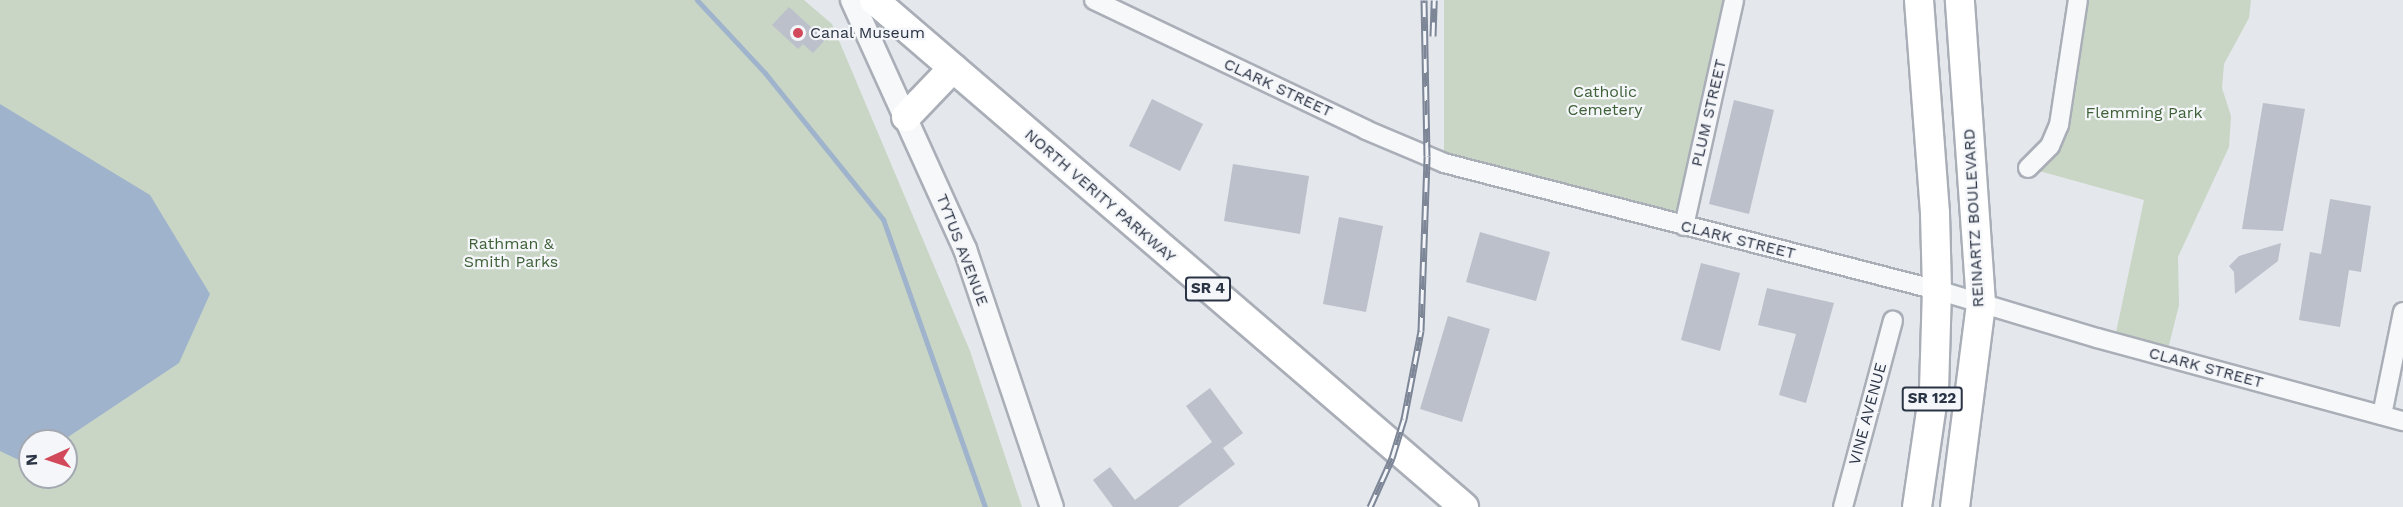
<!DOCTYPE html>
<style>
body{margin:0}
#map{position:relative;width:2403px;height:507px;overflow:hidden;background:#e4e7ec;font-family:"Work Sans",sans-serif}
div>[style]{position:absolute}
.green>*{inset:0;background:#c9d6c5}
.water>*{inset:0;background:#9fb4cc}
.stream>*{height:5px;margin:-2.5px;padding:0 2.5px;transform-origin:2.5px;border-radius:2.5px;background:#9fb4cc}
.building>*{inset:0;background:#bbc0ca}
.roads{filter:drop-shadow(2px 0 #a9aeb7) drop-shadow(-2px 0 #a9aeb7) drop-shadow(0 2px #a9aeb7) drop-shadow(0 -2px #a9aeb7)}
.minor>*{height:18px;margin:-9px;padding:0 9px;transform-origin:9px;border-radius:9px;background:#f7f8fa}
.tertiary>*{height:22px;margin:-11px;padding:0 11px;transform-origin:11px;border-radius:11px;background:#f7f8fa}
.primary>*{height:28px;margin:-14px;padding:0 14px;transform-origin:14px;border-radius:14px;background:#fff}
.rail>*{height:7px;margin-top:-3.5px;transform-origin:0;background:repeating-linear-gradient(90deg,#f4f6f9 0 14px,#7d8696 0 28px);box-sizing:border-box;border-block:2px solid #7d8696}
.dots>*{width:16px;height:16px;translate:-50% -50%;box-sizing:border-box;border:3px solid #f4f6f9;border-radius:50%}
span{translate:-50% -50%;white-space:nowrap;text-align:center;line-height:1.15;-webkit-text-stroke:4.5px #f4f6f9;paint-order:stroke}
.shield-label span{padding:2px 4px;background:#f4f6f9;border:2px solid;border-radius:4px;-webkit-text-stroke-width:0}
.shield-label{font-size:15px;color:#2b3445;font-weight:700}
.poi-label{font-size:16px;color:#2b3445}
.left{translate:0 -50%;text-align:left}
.street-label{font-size:16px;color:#2b3445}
.park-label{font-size:16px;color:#3f6138}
.north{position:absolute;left:18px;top:429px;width:60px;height:60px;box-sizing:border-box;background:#f4f6f9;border:2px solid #a4a8b1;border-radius:50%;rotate:267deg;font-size:16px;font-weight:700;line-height:24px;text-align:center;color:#2b3445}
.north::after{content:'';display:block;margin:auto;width:21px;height:27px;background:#d1495b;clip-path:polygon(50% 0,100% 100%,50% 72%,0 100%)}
</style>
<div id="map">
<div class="green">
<i style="clip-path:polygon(evenodd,0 0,804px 0,832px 24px,970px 351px,1022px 507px,0 507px,0 0,30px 441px,66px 441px,66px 477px,30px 477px,30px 441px)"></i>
<i style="clip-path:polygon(1444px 0,1734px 0,1684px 226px,1444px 163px)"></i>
<i style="clip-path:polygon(2078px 0,2251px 0,2249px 18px,2224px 64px,2222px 88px,2231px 116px,2229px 147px,2178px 257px,2179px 305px,2166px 357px,2114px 342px,2144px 200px,2028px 168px,2050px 146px)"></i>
</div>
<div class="water">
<i style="clip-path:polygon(0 104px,150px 195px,210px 294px,179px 363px,62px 441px,30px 441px,30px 462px,27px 464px,0 451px)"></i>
</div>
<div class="stream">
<i style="left:697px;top:0;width:100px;rotate:47deg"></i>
<i style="left:765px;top:73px;width:188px;rotate:51.1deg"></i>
<i style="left:883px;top:219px;width:306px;rotate:70.5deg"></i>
</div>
<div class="building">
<i style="clip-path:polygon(789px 7px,825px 40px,813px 53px,803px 44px,798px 49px,772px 25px)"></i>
<i style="clip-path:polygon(1152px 99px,1203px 124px,1180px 171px,1129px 146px)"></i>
<i style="clip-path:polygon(1734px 100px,1774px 110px,1749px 214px,1709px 204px)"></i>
<i style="clip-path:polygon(2263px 103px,2305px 109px,2283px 231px,2242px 229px)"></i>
<i style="clip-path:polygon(1233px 164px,1309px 176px,1300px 234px,1224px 221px)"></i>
<i style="clip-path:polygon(2330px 199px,2371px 206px,2361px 272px,2349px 270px,2340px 327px,2299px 320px,2310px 252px,2321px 254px)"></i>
<i style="clip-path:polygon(1339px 217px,1383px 226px,1366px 312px,1323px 304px)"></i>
<i style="clip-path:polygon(1480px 232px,1550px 252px,1536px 301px,1466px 282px)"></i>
<i style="clip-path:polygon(2281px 243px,2278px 261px,2235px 294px,2234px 272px,2229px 266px,2239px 256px)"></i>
<i style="clip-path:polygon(1701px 263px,1740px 273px,1720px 351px,1681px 340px)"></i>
<i style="clip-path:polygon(1767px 288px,1834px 303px,1806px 403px,1779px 395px,1796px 334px,1758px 325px)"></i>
<i style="clip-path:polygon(1448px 316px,1490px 329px,1462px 422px,1420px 409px)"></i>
<i style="clip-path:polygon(1210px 388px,1243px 433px,1223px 448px,1235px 464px,1178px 507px,1113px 507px,1093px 480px,1110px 467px,1135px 500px,1212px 442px,1186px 406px)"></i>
</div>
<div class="roads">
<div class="minor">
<i style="left:1094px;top:0;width:301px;rotate:25.5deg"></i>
<i style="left:1366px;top:130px;width:85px;rotate:22.9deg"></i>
<i style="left:1444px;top:163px;width:509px;rotate:14.45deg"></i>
<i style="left:1937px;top:290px;width:167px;rotate:16.7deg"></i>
<i style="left:2097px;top:338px;width:317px;rotate:15.2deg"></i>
<i style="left:2028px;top:168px;width:31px;rotate:-45deg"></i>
<i style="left:2050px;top:146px;width:23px;rotate:-67deg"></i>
<i style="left:2059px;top:125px;width:126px;rotate:-81.4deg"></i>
<i style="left:1684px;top:226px;width:231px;rotate:-77.5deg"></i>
<i style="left:2382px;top:415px;width:105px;rotate:-78.5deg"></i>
<i style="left:1843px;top:507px;width:193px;rotate:-75deg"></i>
</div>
<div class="tertiary">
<i style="left:852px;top:0;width:273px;rotate:65.6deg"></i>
<i style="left:965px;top:249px;width:272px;rotate:71.4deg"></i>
</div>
<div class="primary">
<i style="left:874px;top:0;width:778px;rotate:40.67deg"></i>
<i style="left:906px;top:117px;width:68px;rotate:-46.2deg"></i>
<i style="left:1917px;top:507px;width:118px;rotate:-81.7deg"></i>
<i style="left:1934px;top:390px;width:100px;rotate:-88.3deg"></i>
<i style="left:1937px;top:290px;width:77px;rotate:-91.5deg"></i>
<i style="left:1935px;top:213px;width:214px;rotate:-94.3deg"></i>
<i style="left:1955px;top:507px;width:206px;rotate:-82.7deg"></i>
<i style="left:1981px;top:303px;width:304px;rotate:-94deg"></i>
</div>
</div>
<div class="rail">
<i style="left:1433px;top:36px;width:36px;rotate:-88deg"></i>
<i style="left:1370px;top:507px;width:54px;rotate:-65.8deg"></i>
<i style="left:1392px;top:458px;width:41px;rotate:-72.9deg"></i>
<i style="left:1404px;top:419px;width:90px;rotate:-79.1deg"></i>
<i style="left:1421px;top:331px;width:175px;rotate:-88deg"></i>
<i style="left:1427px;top:156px;width:156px;rotate:-91.1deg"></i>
</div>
<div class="dots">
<i style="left:798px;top:33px;background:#d1495b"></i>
</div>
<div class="shield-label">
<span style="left:1208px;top:289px">SR 4</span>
<span style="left:1932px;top:399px">SR 122</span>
</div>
<div class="poi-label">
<span class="left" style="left:810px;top:33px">Canal Museum</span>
</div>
<div class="street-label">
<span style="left:1278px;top:88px;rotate:25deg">CLARK STREET</span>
<span style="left:1709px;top:113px;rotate:-77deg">PLUM STREET</span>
<span style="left:1100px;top:196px;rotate:41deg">NORTH VERITY PARKWAY</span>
<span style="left:1974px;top:218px;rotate:-93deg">REINARTZ BOULEVARD</span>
<span style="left:1738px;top:240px;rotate:14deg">CLARK STREET</span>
<span style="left:962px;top:250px;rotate:69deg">TYTUS AVENUE</span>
<span style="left:2206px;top:368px;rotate:15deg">CLARK STREET</span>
<span style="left:1868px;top:414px;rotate:-75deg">VINE AVENUE</span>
</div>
<div class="park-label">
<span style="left:1605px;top:101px">Catholic<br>Cemetery</span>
<span style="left:2144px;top:113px">Flemming Park</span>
<span style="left:511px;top:253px">Rathman &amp;<br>Smith Parks</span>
</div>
<div class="north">N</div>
</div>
